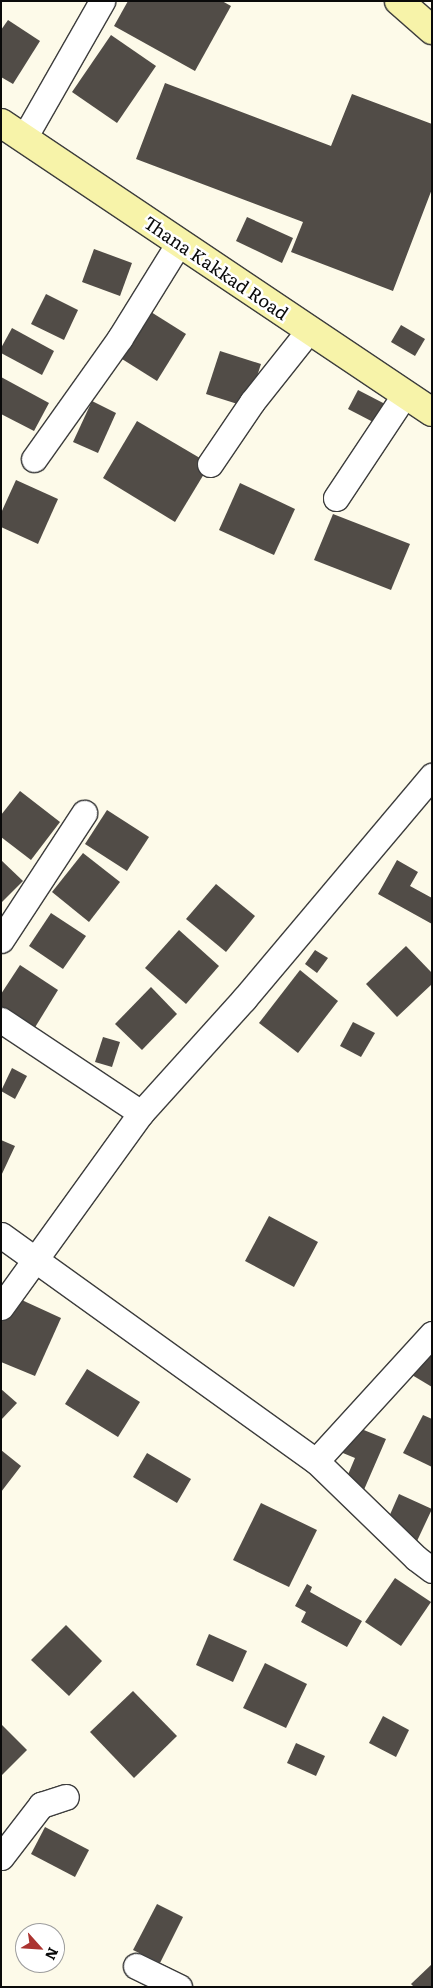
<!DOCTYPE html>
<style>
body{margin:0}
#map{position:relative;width:433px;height:1988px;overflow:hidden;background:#fdfae9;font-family:Literata,serif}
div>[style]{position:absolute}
.building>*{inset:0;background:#514c47}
.roads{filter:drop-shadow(1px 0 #3d3d3d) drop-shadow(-1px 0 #3d3d3d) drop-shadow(0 1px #3d3d3d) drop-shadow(0 -1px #3d3d3d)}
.minor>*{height:25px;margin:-12.5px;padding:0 12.5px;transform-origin:12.5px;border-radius:12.5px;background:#fff}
.secondary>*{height:28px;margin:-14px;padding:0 14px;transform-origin:14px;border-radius:14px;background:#f7f3a9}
span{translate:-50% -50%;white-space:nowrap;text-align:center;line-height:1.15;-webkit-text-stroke:5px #fff;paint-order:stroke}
.street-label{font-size:18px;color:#0a0a0a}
.frame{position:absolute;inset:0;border:2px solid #0a0a0a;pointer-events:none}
.north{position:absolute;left:15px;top:1923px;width:50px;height:50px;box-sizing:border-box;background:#fff;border:1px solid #9d9d9d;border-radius:50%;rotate:116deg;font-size:14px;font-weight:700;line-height:20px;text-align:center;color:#0a0a0a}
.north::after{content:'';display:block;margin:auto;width:18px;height:22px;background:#ab3330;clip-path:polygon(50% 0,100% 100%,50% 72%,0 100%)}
</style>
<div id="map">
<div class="building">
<i style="clip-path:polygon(128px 1px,222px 1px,231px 6px,195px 71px,114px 26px)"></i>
<i style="clip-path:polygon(8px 20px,40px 41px,13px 84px,1px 77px,1px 30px)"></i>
<i style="clip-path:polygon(111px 35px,156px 66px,117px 123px,72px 92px)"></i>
<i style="clip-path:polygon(165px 83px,331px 146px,352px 94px,432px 124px,432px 189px,393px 291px,291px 252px,303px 222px,136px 159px)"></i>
<i style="clip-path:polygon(247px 217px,293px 238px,282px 263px,236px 241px)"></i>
<i style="clip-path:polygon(94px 249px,132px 263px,120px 296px,82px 282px)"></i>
<i style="clip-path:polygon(46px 294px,78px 310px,64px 340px,31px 324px)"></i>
<i style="clip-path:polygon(151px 312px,186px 334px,157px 381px,122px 359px)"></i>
<i style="clip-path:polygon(401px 325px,425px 339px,415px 356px,391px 342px)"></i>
<i style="clip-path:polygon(12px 328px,54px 351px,42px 375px,1px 353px,1px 348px)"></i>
<i style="clip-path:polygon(220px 351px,261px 364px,247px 407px,206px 394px)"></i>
<i style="clip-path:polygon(1px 377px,49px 403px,34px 431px,1px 414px)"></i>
<i style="clip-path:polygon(358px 390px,387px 405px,377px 424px,348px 409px)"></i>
<i style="clip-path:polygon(92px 401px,116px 413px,98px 453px,73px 442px)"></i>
<i style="clip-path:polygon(137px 421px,210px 464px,175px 522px,103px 478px)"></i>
<i style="clip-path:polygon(16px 480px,58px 499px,38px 544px,1px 527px,1px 513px)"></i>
<i style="clip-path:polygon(240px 483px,295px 509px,274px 555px,219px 530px)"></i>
<i style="clip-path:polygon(333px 514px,410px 544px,391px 590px,314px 560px)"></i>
<i style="clip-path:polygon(20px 791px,60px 822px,31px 860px,1px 837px,1px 815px)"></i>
<i style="clip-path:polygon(107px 810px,149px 837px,127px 871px,85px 844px)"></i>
<i style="clip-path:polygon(83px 853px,120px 882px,89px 922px,52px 892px)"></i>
<i style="clip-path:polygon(1px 860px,23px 881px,1px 903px)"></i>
<i style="clip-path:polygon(397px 860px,418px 872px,410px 886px,432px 898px,432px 924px,378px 894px)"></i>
<i style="clip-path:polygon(216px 884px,255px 916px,226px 952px,186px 919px)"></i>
<i style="clip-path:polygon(51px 913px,86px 936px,63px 969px,29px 946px)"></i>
<i style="clip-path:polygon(179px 930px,219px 966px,186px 1004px,145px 968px)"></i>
<i style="clip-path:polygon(406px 946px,432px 973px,432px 984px,397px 1017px,366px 984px)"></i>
<i style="clip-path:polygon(315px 950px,328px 958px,317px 973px,305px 964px)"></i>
<i style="clip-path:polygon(20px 965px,58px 990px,34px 1029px,1px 1008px,1px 994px)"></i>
<i style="clip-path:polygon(300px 970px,338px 1001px,298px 1053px,259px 1023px)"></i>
<i style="clip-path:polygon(151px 987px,177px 1014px,142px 1050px,115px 1024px)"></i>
<i style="clip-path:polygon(353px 1022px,375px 1033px,361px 1057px,340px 1046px)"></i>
<i style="clip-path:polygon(103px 1037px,120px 1042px,112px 1067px,95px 1062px)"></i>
<i style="clip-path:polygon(12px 1068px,27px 1076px,15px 1099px,1px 1091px)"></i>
<i style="clip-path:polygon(1px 1140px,15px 1146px,1px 1176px)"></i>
<i style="clip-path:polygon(269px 1216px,318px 1242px,294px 1287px,245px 1261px)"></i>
<i style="clip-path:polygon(13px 1296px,61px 1318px,35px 1376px,1px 1362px,1px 1322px)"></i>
<i style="clip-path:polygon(432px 1343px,432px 1387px,412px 1375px)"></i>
<i style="clip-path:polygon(87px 1369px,140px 1402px,118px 1437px,65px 1404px)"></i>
<i style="clip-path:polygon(1px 1389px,17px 1403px,1px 1420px)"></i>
<i style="clip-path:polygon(423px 1415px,432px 1419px,432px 1467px,403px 1453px)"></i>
<i style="clip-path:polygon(349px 1424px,386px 1439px,363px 1492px,344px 1484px,355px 1458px,338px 1451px)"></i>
<i style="clip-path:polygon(1px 1450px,21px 1466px,1px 1492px)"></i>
<i style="clip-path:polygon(147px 1453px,191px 1479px,177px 1503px,133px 1477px)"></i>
<i style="clip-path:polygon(399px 1494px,432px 1509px,417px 1541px,385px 1526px)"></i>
<i style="clip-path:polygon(261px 1503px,317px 1530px,289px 1587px,233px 1560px)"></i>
<i style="clip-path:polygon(395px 1578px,431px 1602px,401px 1646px,365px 1622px)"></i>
<i style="clip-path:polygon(307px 1584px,312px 1587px,310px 1592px,362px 1621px,347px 1647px,301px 1622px,306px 1612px,295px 1606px)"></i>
<i style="clip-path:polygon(66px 1625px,102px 1661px,69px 1696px,31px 1660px)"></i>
<i style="clip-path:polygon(209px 1634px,247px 1651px,233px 1682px,196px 1665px)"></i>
<i style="clip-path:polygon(265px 1663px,307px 1684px,286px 1728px,243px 1708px)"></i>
<i style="clip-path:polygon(133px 1691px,177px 1736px,134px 1778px,90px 1732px)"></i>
<i style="clip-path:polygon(383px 1716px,409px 1730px,396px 1757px,369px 1743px)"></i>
<i style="clip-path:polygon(1px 1724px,27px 1750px,1px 1776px)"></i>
<i style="clip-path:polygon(296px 1743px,325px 1756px,316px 1776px,287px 1763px)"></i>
<i style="clip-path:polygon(45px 1827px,89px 1850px,75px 1877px,31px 1854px)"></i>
<i style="clip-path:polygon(157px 1904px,183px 1917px,160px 1963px,133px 1950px)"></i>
<i style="clip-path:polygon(432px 1964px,432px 1987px,414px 1987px,411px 1984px)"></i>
</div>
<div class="roads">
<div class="minor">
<i style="left:24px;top:138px;width:158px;rotate:-60.3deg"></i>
<i style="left:34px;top:459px;width:148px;rotate:-54.6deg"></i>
<i style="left:120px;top:338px;width:112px;rotate:-58.2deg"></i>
<i style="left:210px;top:464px;width:75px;rotate:-55.9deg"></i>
<i style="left:252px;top:402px;width:92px;rotate:-51.6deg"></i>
<i style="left:336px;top:498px;width:125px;rotate:-56.4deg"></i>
<i style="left:1px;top:940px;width:152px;rotate:-56.8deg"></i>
<i style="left:1px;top:1020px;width:168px;rotate:33.6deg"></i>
<i style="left:1px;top:1235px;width:388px;rotate:35.7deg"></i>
<i style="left:316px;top:1461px;width:139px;rotate:44.1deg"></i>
<i style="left:416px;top:1558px;width:20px;rotate:37deg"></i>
<i style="left:1px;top:1307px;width:239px;rotate:-54.2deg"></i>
<i style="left:141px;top:1113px;width:154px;rotate:-47.9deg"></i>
<i style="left:244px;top:999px;width:292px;rotate:-49.9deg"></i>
<i style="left:316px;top:1461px;width:172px;rotate:-47.6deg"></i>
<i style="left:1px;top:1857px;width:66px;rotate:-52.4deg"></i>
<i style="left:41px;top:1805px;width:26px;rotate:-18deg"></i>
<i style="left:136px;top:1966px;width:48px;rotate:26deg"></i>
</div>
<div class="secondary">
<i style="left:399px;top:1px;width:44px;rotate:41.3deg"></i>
<i style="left:1px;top:123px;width:519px;rotate:33.84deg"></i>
</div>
</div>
<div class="street-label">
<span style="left:216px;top:268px;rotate:34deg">Thana Kakkad Road</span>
</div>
<div class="frame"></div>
<div class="north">N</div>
</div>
